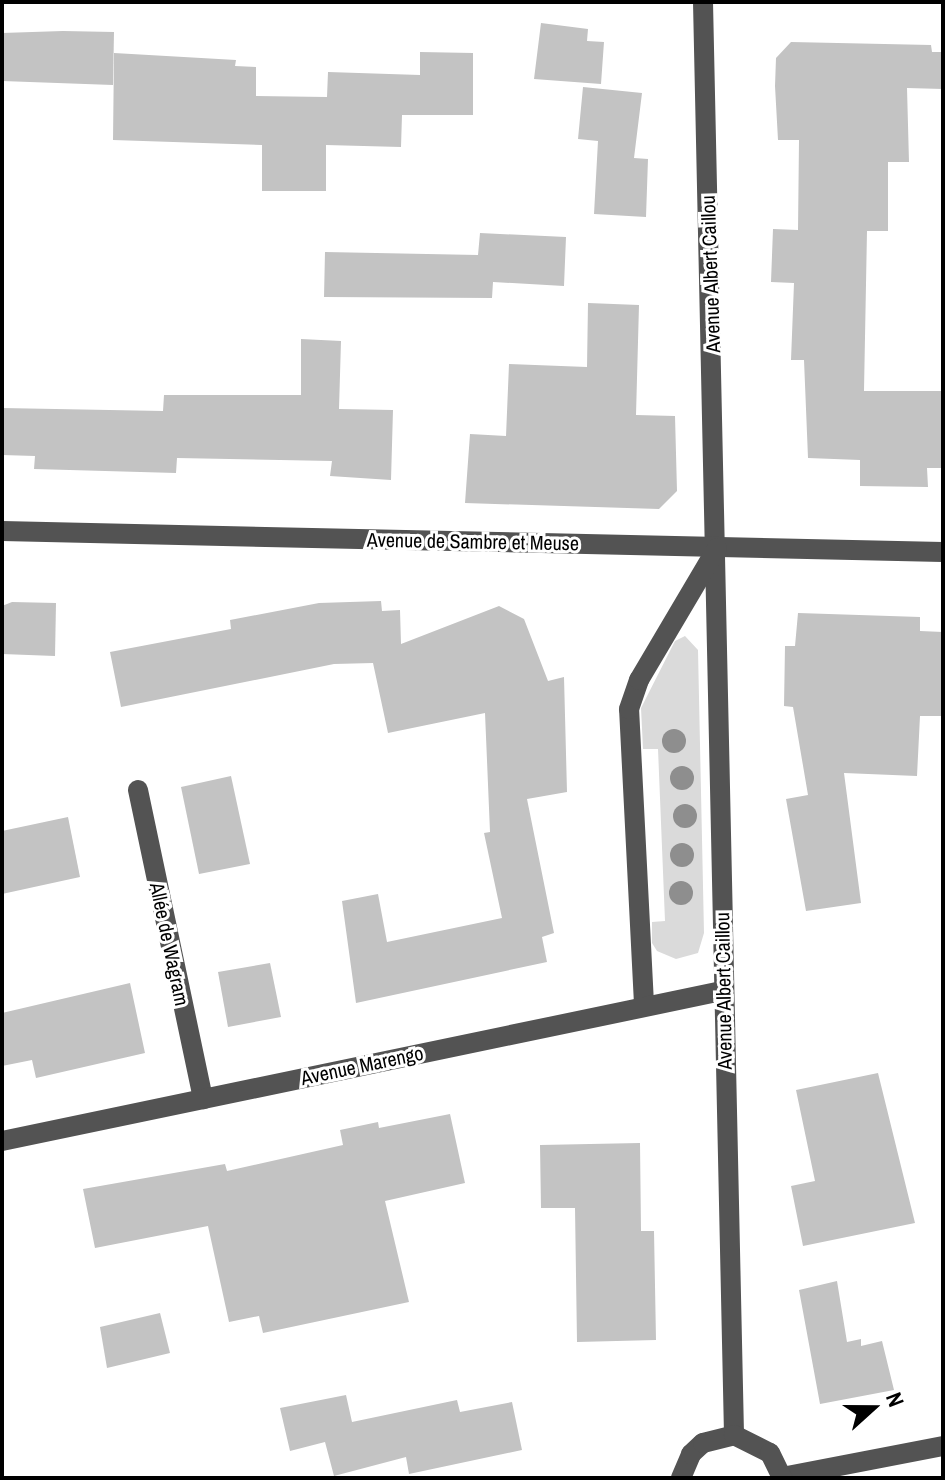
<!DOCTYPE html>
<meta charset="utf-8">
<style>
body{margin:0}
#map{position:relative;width:945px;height:1480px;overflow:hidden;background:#fff;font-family:"Archivo Narrow",sans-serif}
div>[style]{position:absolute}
.green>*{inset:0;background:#dadada}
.building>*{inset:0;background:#c3c3c3}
.minor>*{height:20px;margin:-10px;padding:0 10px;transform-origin:10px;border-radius:10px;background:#535353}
.trees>*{width:24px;height:24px;margin:-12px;border-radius:50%;background:#8e8e8e}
span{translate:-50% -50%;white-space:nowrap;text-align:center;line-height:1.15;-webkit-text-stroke:6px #fff;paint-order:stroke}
.street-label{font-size:20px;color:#000}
.frame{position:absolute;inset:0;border:4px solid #000;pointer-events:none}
.north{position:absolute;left:833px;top:1368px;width:80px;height:80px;-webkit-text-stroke:6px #fff;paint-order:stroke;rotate:69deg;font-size:22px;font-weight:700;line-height:32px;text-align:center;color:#000}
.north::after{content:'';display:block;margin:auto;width:28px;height:36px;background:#000;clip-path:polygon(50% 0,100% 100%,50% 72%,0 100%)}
</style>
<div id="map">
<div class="green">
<i style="clip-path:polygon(685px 636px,698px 650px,704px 933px,698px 953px,676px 959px,657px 951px,652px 943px,652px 922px,665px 921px,658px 749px,643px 749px,641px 708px,675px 641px)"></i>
</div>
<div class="building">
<i style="clip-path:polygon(541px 23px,588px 29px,587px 41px,604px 42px,601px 84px,534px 79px)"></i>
<i style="clip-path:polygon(63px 31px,114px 32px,113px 85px,2px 81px,2px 33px)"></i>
<i style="clip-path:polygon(791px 42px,931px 45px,932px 52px,943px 52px,943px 89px,907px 88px,909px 162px,888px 162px,888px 231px,867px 231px,864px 391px,943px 391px,943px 468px,927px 468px,928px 487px,860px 486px,860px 460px,808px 458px,804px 360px,791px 360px,794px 283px,771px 282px,773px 229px,798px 230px,799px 140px,778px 140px,775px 86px,776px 58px)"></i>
<i style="clip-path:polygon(420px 52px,473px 53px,473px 115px,402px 115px,401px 147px,326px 145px,326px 191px,262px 191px,262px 145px,113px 140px,114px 53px,236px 60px,235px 66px,256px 67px,256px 96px,327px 97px,328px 72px,420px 75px)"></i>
<i style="clip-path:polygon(583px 87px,642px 93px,634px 158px,648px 159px,646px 217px,594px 214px,598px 141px,578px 139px)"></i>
<i style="clip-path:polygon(480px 233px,566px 237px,564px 286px,493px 282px,492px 298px,324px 297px,325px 252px,478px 255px)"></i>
<i style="clip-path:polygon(588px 303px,639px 305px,636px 415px,675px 416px,677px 491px,659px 509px,465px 503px,470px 434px,506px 436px,509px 364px,587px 367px)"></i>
<i style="clip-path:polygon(301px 339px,341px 341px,339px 409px,393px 410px,391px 480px,330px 476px,332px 461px,177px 458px,176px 473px,34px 469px,35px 456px,2px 455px,2px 408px,163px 411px,164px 395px,301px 395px)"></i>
<i style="clip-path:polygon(381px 601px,382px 611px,400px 610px,401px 644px,499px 606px,524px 619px,548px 681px,564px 677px,567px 792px,527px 799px,554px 933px,542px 937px,547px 962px,356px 1003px,342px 901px,378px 894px,387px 942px,502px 918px,484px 833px,490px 832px,485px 713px,388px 733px,373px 663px,334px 664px,121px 707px,110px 652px,231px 629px,230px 620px,319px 603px)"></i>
<i style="clip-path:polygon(12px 602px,56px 603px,55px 656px,2px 654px,2px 606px)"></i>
<i style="clip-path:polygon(798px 613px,920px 617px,920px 631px,943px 632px,943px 716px,920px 716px,917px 776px,844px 773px,861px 903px,806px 911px,786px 799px,808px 795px,793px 707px,784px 706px,785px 646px,795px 646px)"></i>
<i style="clip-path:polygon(231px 776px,250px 864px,199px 874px,181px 787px)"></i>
<i style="clip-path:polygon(68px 817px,80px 877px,2px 894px,2px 831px)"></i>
<i style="clip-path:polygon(270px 963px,281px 1017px,228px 1027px,218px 972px)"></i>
<i style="clip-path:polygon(130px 983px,145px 1053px,36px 1078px,32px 1060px,2px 1066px,2px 1013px)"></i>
<i style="clip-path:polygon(878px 1073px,915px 1223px,803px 1246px,791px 1186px,815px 1181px,796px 1090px)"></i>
<i style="clip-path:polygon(450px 1114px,465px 1183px,385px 1201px,409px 1302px,263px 1333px,259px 1316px,229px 1322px,208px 1226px,95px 1248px,83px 1189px,225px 1164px,227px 1171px,343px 1145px,340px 1130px,378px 1122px,379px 1128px)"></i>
<i style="clip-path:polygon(640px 1143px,641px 1231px,654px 1231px,656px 1340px,577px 1342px,575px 1208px,541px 1208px,540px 1145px)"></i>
<i style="clip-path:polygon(837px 1281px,847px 1342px,861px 1339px,861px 1346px,882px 1341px,894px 1390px,820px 1404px,799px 1290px)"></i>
<i style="clip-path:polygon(160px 1313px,170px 1353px,107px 1368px,100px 1327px)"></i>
<i style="clip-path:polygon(346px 1395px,352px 1422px,457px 1400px,460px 1412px,512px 1402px,522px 1450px,409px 1474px,406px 1457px,334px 1476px,325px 1442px,290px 1451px,280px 1408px)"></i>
</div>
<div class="minor">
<i style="left:703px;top:2px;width:1433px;rotate:88.76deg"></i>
<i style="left:2px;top:531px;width:941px;rotate:1.28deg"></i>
<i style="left:138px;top:790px;width:316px;rotate:78.1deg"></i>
<i style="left:644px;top:1004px;width:295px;rotate:-92.9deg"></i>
<i style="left:629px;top:709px;width:31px;rotate:-71deg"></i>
<i style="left:639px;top:680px;width:153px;rotate:-59.4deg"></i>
<i style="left:2px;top:1141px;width:735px;rotate:-11.77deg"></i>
<i style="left:782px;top:1477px;width:164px;rotate:-10.9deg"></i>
<i style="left:681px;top:1478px;width:26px;rotate:-67deg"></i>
<i style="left:691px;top:1454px;width:16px;rotate:-43deg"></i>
<i style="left:703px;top:1443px;width:32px;rotate:-14deg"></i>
<i style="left:734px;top:1435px;width:40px;rotate:26.6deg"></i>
<i style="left:770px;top:1453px;width:28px;rotate:64deg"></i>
</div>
<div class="trees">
<i style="left:674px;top:741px"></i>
<i style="left:682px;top:778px"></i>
<i style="left:685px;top:816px"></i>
<i style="left:682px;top:855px"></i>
<i style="left:681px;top:893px"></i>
</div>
<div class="street-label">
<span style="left:710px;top:274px;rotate:-92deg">Avenue Albert Caillou</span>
<span style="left:473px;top:541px;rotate:1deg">Avenue de Sambre et Meuse</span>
<span style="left:170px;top:944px;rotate:78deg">Allée de Wagram</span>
<span style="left:723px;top:991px;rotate:-91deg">Avenue Albert Caillou</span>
<span style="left:362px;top:1065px;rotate:-12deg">Avenue Marengo</span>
</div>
<div class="frame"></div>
<div class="north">N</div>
</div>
